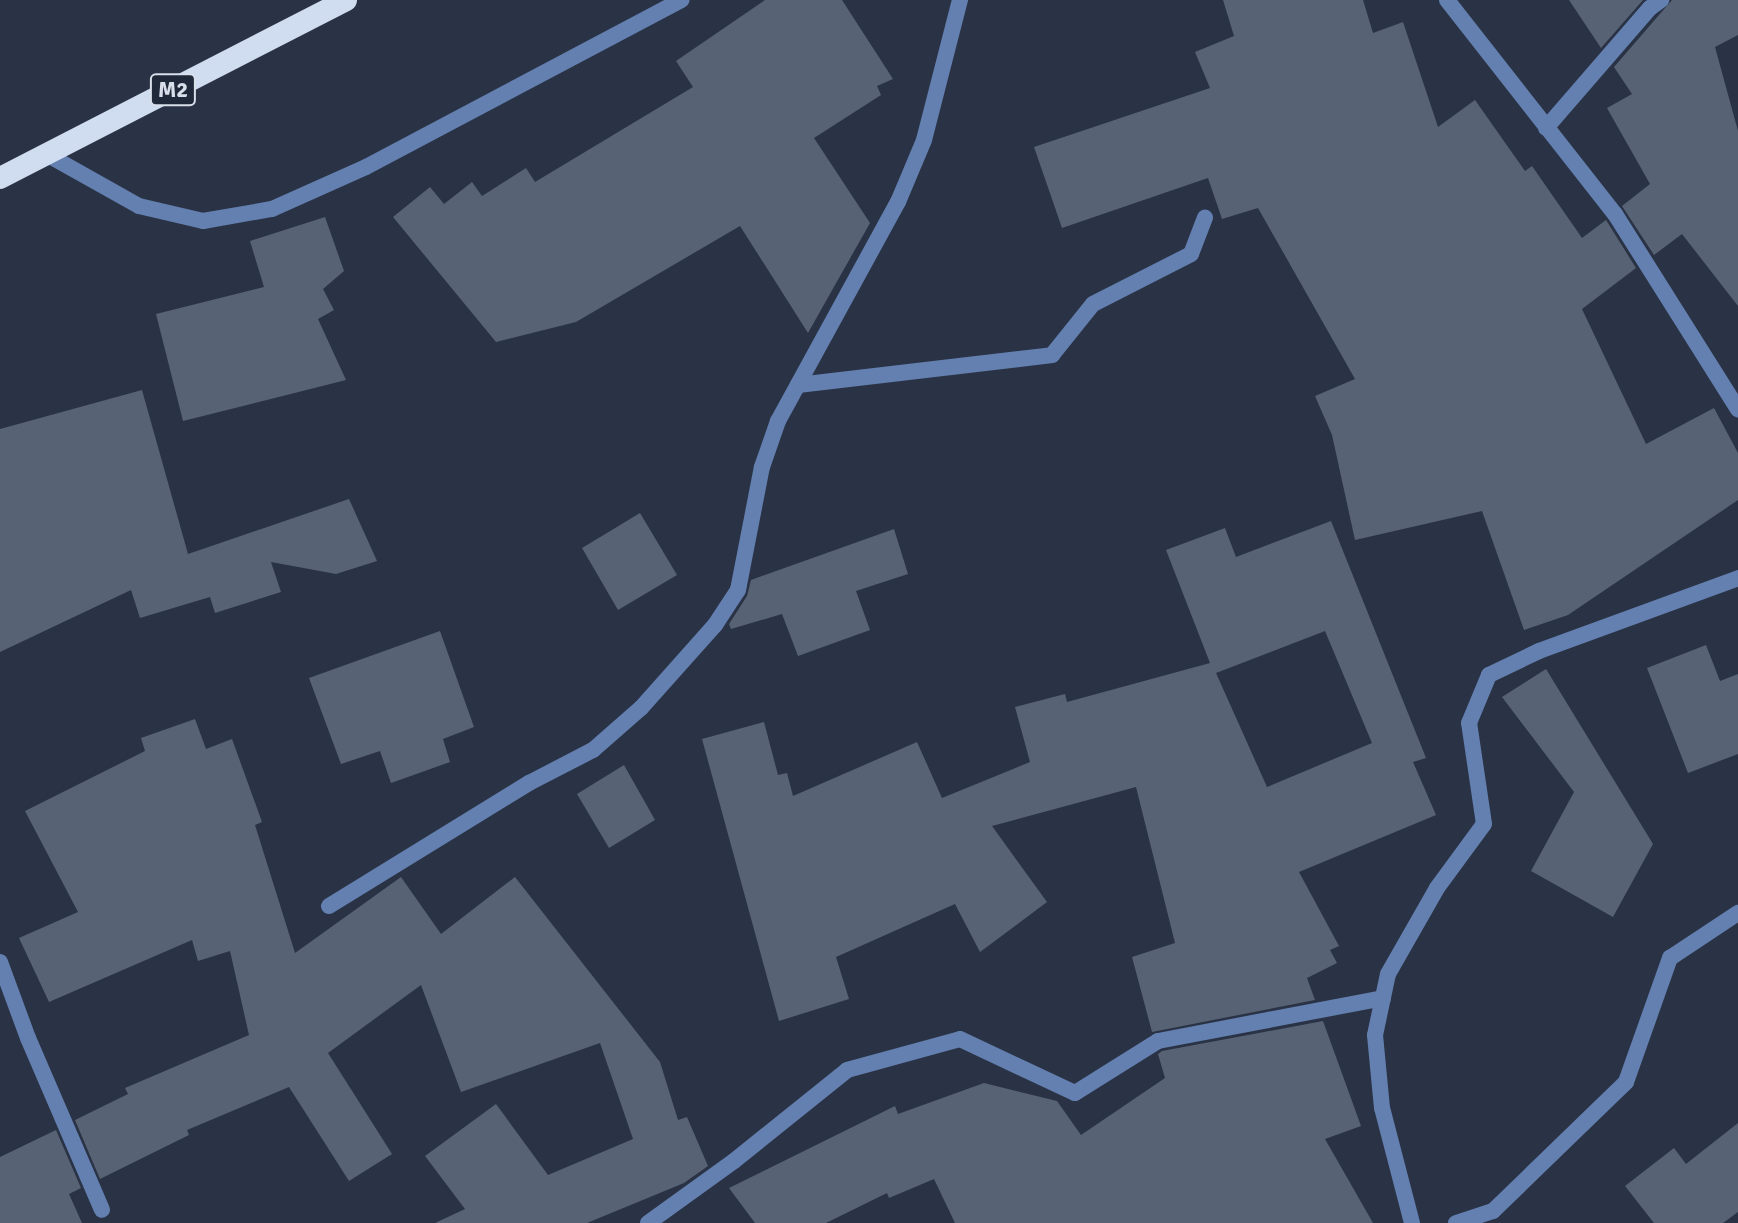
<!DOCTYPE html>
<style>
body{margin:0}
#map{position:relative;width:1738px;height:1223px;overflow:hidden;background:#2a3345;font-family:Signika,sans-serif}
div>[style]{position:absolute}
.building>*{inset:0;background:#576275}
.service>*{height:16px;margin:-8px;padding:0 8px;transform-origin:8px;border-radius:8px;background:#6480b1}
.minor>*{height:16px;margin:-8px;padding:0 8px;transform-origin:8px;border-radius:8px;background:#6480b1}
.trunk>*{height:22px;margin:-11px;padding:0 11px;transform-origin:11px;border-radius:11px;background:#d0dcf0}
span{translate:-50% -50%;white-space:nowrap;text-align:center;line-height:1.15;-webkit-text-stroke:6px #20293a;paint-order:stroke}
.shield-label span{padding:2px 6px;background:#20293a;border:2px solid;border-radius:6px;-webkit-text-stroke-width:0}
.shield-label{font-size:22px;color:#d8dfea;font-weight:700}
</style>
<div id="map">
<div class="building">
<i style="clip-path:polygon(765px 0,842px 0,893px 79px,877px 86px,881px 95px,814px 138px,870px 223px,808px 333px,740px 226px,576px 322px,496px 342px,393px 217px,430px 187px,444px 204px,472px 182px,482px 196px,526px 168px,535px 182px,693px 87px,676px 61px)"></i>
<i style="clip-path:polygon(1223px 0,1363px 0,1373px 33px,1403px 22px,1438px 127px,1475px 100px,1525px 171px,1532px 166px,1582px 238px,1606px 220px,1636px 268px,1582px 309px,1646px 444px,1714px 408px,1738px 453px,1738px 500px,1568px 615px,1524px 630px,1482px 511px,1355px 540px,1332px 435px,1315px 396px,1355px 379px,1258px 208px,1222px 219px,1208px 178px,1062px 228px,1034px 147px,1210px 88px,1195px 52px,1234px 36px)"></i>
<i style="clip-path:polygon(1569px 0,1643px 0,1601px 48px)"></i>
<i style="clip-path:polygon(1672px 0,1738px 0,1738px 35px,1715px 47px,1738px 131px,1738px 306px,1682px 234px,1654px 255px,1622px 206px,1650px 184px,1607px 108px,1632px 94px,1614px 67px)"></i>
<i style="clip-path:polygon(325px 217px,344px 271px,323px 289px,334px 310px,318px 319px,346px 380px,183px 421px,156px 314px,264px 287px,250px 241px)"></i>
<i style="clip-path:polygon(142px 390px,188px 554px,349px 499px,377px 561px,336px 574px,271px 562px,281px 592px,215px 613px,210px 597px,140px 618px,131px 590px,0 652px,0 429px)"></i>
<i style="clip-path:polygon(640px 513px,677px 575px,618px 610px,582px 548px)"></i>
<i style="clip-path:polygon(evenodd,1331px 521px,1426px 758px,1413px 762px,1436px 815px,1299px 872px,1339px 946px,1330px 950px,1337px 963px,1307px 978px,1315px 1000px,1152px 1032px,1132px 957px,1175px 943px,1136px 787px,992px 826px,1047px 902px,980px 952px,955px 904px,836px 957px,849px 999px,779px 1021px,702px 739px,764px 722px,778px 775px,787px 773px,793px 796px,917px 742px,942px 798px,1030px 762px,1015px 707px,1065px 694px,1067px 702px,1210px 663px,1166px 550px,1225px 528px,1236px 557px,1331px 521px,1325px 631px,1372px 743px,1267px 787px,1216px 673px,1325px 631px)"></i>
<i style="clip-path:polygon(894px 529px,908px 574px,856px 591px,870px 630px,798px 656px,782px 614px,731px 629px,729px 624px,747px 596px,751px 580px)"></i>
<i style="clip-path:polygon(440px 631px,474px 727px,443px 739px,450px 762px,391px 783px,380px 751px,341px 764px,309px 678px)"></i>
<i style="clip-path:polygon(1706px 645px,1720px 681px,1738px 674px,1738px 754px,1688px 773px,1647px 668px)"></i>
<i style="clip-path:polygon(1546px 669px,1653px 844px,1613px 917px,1531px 871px,1574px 792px,1502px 697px)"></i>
<i style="clip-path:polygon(195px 719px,206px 749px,232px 739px,262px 822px,255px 825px,295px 953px,401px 877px,441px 934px,515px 877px,660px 1062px,678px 1120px,687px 1117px,708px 1166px,684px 1183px,587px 1223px,435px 1223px,465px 1209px,425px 1156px,496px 1104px,548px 1175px,633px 1139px,600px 1043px,461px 1092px,421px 985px,328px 1053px,392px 1154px,349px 1181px,289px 1087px,187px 1130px,189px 1135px,100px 1179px,75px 1120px,128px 1094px,125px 1088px,249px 1035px,230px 951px,198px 961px,192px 940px,49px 1002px,19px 938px,78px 912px,25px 811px,145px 751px,141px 738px)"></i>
<i style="clip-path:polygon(624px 765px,655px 820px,609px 848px,577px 794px)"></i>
<i style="clip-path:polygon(1323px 1021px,1361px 1126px,1325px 1139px,1373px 1223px,955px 1223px,934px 1179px,889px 1198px,887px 1193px,826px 1223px,755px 1223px,729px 1188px,895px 1106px,898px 1114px,984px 1083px,1057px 1101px,1081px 1135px,1165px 1078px,1158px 1054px,1162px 1051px)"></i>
<i style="clip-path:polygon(1738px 1123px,1738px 1212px,1723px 1223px,1654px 1223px,1625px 1186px,1674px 1148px,1686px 1164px)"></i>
<i style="clip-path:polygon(56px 1130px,81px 1188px,69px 1194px,82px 1223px,0 1223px,0 1157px)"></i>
</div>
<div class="service">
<i style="left:1546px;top:128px;width:159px;rotate:-49.1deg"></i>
<i style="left:1650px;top:8px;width:14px;rotate:-36deg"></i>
</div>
<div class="minor">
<i style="left:1447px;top:0;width:272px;rotate:51.9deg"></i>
<i style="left:1615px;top:214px;width:231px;rotate:57.8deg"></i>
<i style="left:48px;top:155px;width:104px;rotate:29.3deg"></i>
<i style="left:139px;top:206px;width:66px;rotate:13.2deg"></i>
<i style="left:203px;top:221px;width:70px;rotate:-9.9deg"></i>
<i style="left:272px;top:209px;width:103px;rotate:-24.1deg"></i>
<i style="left:366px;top:167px;width:357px;rotate:-27.9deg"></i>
<i style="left:798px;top:385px;width:256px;rotate:-6.7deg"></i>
<i style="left:1052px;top:355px;width:65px;rotate:-51.2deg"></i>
<i style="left:1093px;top:304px;width:110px;rotate:-27deg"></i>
<i style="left:1191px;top:254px;width:39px;rotate:-69deg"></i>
<i style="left:329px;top:906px;width:235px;rotate:-31.6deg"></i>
<i style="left:529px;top:783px;width:72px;rotate:-27.3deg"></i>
<i style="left:593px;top:750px;width:64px;rotate:-41.2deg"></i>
<i style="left:641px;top:708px;width:111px;rotate:-48.3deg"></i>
<i style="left:715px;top:625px;width:42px;rotate:-56.7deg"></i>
<i style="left:738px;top:590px;width:125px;rotate:-79deg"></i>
<i style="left:762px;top:467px;width:49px;rotate:-70.8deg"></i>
<i style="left:778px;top:421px;width:250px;rotate:-61.3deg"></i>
<i style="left:898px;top:202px;width:67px;rotate:-67.2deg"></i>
<i style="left:924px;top:140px;width:145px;rotate:-75.6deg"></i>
<i style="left:0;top:962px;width:81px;rotate:69.8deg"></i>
<i style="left:28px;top:1038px;width:187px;rotate:66.7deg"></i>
<i style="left:648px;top:1223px;width:106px;rotate:-35.8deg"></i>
<i style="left:734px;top:1161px;width:145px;rotate:-38.8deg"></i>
<i style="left:847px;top:1070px;width:117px;rotate:-15.3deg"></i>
<i style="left:960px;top:1039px;width:127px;rotate:25.2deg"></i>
<i style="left:1075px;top:1093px;width:98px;rotate:-32.1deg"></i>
<i style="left:1158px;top:1041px;width:229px;rotate:-10.8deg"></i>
<i style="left:1412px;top:1223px;width:119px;rotate:-104.6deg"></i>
<i style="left:1382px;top:1108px;width:73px;rotate:-95.5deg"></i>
<i style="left:1375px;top:1035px;width:62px;rotate:-78deg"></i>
<i style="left:1388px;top:974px;width:99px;rotate:-60.3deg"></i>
<i style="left:1437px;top:888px;width:79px;rotate:-53.7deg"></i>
<i style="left:1484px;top:824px;width:102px;rotate:-98.4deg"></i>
<i style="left:1469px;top:723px;width:52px;rotate:-67.4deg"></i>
<i style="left:1489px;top:675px;width:55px;rotate:-25.6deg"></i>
<i style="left:1539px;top:651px;width:212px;rotate:-20.1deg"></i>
<i style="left:1456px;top:1223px;width:39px;rotate:-18deg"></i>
<i style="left:1493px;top:1211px;width:185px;rotate:-44.1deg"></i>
<i style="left:1626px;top:1082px;width:132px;rotate:-70.5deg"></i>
<i style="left:1670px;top:958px;width:82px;rotate:-33.5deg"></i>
</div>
<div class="trunk">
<i style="left:0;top:178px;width:389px;rotate:-27.2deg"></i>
</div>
<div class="shield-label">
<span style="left:173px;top:90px">M2</span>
</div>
</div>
